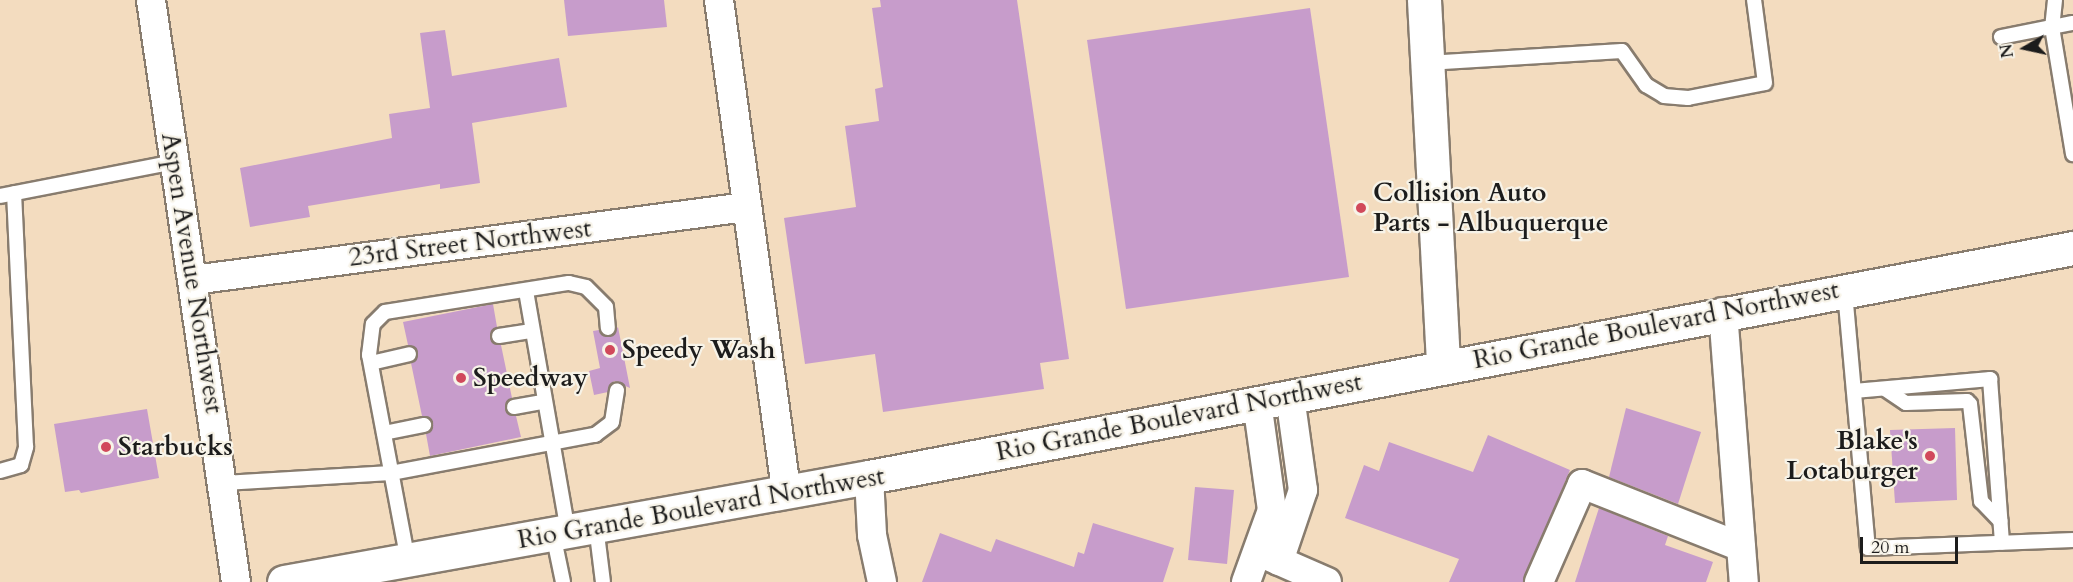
<!DOCTYPE html>
<style>
body{margin:0}
#map{position:relative;width:2073px;height:582px;overflow:hidden;background:#f3dcbf;font-family:Cardo,serif}
div>[style]{position:absolute}
.building>*{inset:0;background:#c79ccb}
.roads{filter:drop-shadow(2px 0 #887c6e) drop-shadow(-2px 0 #887c6e) drop-shadow(0 2px #887c6e) drop-shadow(0 -2px #887c6e)}
.service>*{height:14px;margin:-7px;padding:0 7px;transform-origin:7px;border-radius:7px;background:#fff}
.minor>*{height:28px;margin:-14px;padding:0 14px;transform-origin:14px;border-radius:14px;background:#fff}
.tertiary>*{height:33px;margin:-16.5px;padding:0 16.5px;transform-origin:16.5px;border-radius:16.5px;background:#fff}
.primary>*{height:33px;margin:-16.5px;padding:0 16.5px;transform-origin:16.5px;border-radius:16.5px;background:#fff}
.dots>*{width:16px;height:16px;translate:-50% -50%;box-sizing:border-box;border:3px solid #f7f3e8;border-radius:50%}
span{translate:-50% -50%;white-space:nowrap;text-align:center;line-height:1.15;-webkit-text-stroke:4.5px #f7f3e8;paint-order:stroke}
.poi-label{font-size:26px;color:#1c1c1c;font-weight:700}
.left{translate:0 -50%;text-align:left}
.right{translate:-100% -50%;text-align:right}
.street-label{font-size:26px;color:#1c1c1c}
.north{position:absolute;left:1995px;top:18px;width:60px;height:60px;-webkit-text-stroke:4px #f7f3e8;paint-order:stroke;rotate:261deg;font-size:16px;font-weight:700;line-height:24px;text-align:center;color:#1c1c1c}
.north::after{content:'';display:block;margin:auto;width:21px;height:27px;background:#1c1c1c;clip-path:polygon(50% 0,100% 100%,50% 72%,0 100%)}
.scale{position:absolute;left:1860px;top:537px;width:98px;height:27px;box-sizing:border-box;border:3px solid #1c1c1c;border-top:0;padding-left:8px;font-size:18px;line-height:21px;white-space:nowrap;color:#1c1c1c;-webkit-text-stroke:4px #f7f3e8;paint-order:stroke}
</style>
<div id="map">
<div class="building">
<i style="clip-path:polygon(564px 0,664px 0,667px 27px,568px 36px)"></i>
<i style="clip-path:polygon(880px 0,1017px 0,1069px 359px,1040px 363px,1044px 389px,883px 412px,875px 354px,805px 364px,784px 218px,856px 207px,845px 126px,879px 121px,875px 89px,883px 87px,872px 8px,881px 7px)"></i>
<i style="clip-path:polygon(1310px 8px,1349px 277px,1126px 309px,1087px 40px)"></i>
<i style="clip-path:polygon(445px 30px,452px 76px,559px 58px,567px 107px,472px 123px,480px 183px,440px 189px,440px 184px,308px 206px,310px 217px,250px 227px,240px 168px,392px 138px,389px 114px,430px 108px,420px 33px)"></i>
<i style="clip-path:polygon(493px 304px,497px 327px,490px 338px,501px 345px,512px 398px,505px 409px,516px 416px,521px 437px,430px 456px,426px 434px,433px 424px,422px 416px,411px 363px,418px 353px,408px 345px,403px 322px)"></i>
<i style="clip-path:polygon(618px 327px,630px 388px,614px 381px,608px 392px,594px 395px,589px 371px,600px 368px,593px 331px,599px 330px,609px 337px)"></i>
<i style="clip-path:polygon(1626px 408px,1701px 432px,1678px 504px,1609px 477px)"></i>
<i style="clip-path:polygon(147px 409px,159px 478px,81px 493px,79px 490px,65px 492px,54px 424px)"></i>
<i style="clip-path:polygon(1955px 428px,1957px 500px,1895px 503px,1890px 430px)"></i>
<i style="clip-path:polygon(1488px 435px,1570px 470px,1523px 582px,1449px 582px,1459px 559px,1345px 518px,1364px 465px,1379px 471px,1389px 442px,1473px 472px)"></i>
<i style="clip-path:polygon(1195px 487px,1234px 490px,1227px 564px,1188px 560px)"></i>
<i style="clip-path:polygon(1599px 508px,1668px 536px,1665px 545px,1713px 562px,1706px 582px,1575px 582px)"></i>
<i style="clip-path:polygon(1093px 523px,1174px 548px,1163px 582px,922px 582px,940px 533px,991px 552px,996px 539px,1074px 567px,1078px 552px,1084px 554px)"></i>
</div>
<div class="roads">
<div class="service">
<i style="left:2055px;top:0;width:27px;rotate:96deg"></i>
<i style="left:2052px;top:27px;width:21px;rotate:-11deg"></i>
<i style="left:2001px;top:37px;width:52px;rotate:-11.1deg"></i>
<i style="left:2052px;top:27px;width:129px;rotate:80.6deg"></i>
<i style="left:1427px;top:63px;width:195px;rotate:-3.5deg"></i>
<i style="left:1622px;top:51px;width:42px;rotate:54.8deg"></i>
<i style="left:1646px;top:85px;width:21px;rotate:31deg"></i>
<i style="left:1664px;top:96px;width:24px;rotate:5deg"></i>
<i style="left:1688px;top:98px;width:78px;rotate:-11deg"></i>
<i style="left:1765px;top:83px;width:84px;rotate:-97.5deg"></i>
<i style="left:0;top:196px;width:178px;rotate:-11deg"></i>
<i style="left:526px;top:291px;width:244px;rotate:80.1deg"></i>
<i style="left:1845px;top:292px;width:257px;rotate:84.9deg"></i>
<i style="left:1868px;top:548px;width:205px;rotate:-2.2deg"></i>
<i style="left:499px;top:336px;width:33px;rotate:-9deg"></i>
<i style="left:371px;top:363px;width:39px;rotate:-13deg"></i>
<i style="left:1885px;top:389px;width:25px;rotate:34deg"></i>
<i style="left:1906px;top:403px;width:61px;rotate:-1.9deg"></i>
<i style="left:1967px;top:401px;width:4px;rotate:45deg"></i>
<i style="left:1970px;top:404px;width:98px;rotate:83.5deg"></i>
<i style="left:1981px;top:501px;width:28px;rotate:46deg"></i>
<i style="left:1854px;top:391px;width:137px;rotate:-5deg"></i>
<i style="left:1990px;top:379px;width:164px;rotate:85.8deg"></i>
<i style="left:514px;top:407px;width:29px;rotate:-10deg"></i>
<i style="left:384px;top:433px;width:41px;rotate:-11.3deg"></i>
<i style="left:0;top:471px;width:22px;rotate:-16deg"></i>
<i style="left:21px;top:465px;width:19px;rotate:-74deg"></i>
<i style="left:26px;top:447px;width:254px;rotate:-92.7deg"></i>
<i style="left:224px;top:483px;width:167px;rotate:-3.4deg"></i>
<i style="left:391px;top:473px;width:208px;rotate:-10.6deg"></i>
<i style="left:595px;top:435px;width:21px;rotate:-37deg"></i>
<i style="left:612px;top:422px;width:32px;rotate:-81deg"></i>
<i style="left:596px;top:526px;width:56px;rotate:82.9deg"></i>
<i style="left:553px;top:534px;width:49px;rotate:78.2deg"></i>
<i style="left:408px;top:561px;width:210px;rotate:-100.7deg"></i>
<i style="left:369px;top:355px;width:31px;rotate:-83deg"></i>
<i style="left:373px;top:324px;width:17px;rotate:-45deg"></i>
<i style="left:385px;top:312px;width:186px;rotate:-9deg"></i>
<i style="left:569px;top:283px;width:17px;rotate:13deg"></i>
<i style="left:586px;top:287px;width:28px;rotate:45deg"></i>
<i style="left:606px;top:307px;width:21px;rotate:85deg"></i>
</div>
<div class="minor">
<i style="left:151px;top:0;width:588px;rotate:81.69deg"></i>
<i style="left:719px;top:0;width:497px;rotate:82.2deg"></i>
<i style="left:193px;top:280px;width:558px;rotate:-7.52deg"></i>
<i style="left:1723px;top:312px;width:271px;rotate:85.6deg"></i>
<i style="left:869px;top:477px;width:58px;rotate:87deg"></i>
<i style="left:872px;top:535px;width:48px;rotate:78deg"></i>
<i style="left:1261px;top:553px;width:72px;rotate:23.7deg"></i>
<i style="left:1279px;top:561px;width:75px;rotate:-71.3deg"></i>
<i style="left:1303px;top:490px;width:95px;rotate:-97.9deg"></i>
<i style="left:1246px;top:582px;width:77px;rotate:-70.1deg"></i>
<i style="left:1272px;top:510px;width:109px;rotate:-97.9deg"></i>
<i style="left:1539px;top:582px;width:107px;rotate:-66.3deg"></i>
<i style="left:1582px;top:484px;width:171px;rotate:21.6deg"></i>
</div>
<div class="tertiary">
<i style="left:1424px;top:0;width:365px;rotate:87deg"></i>
</div>
<div class="primary">
<i style="left:284px;top:582px;width:594px;rotate:-10.18deg"></i>
<i style="left:869px;top:477px;width:1226px;rotate:-10.77deg"></i>
</div>
</div>
<div class="dots">
<i style="left:1361px;top:208px;background:#d1495b"></i>
<i style="left:610px;top:350px;background:#d1495b"></i>
<i style="left:461px;top:378px;background:#d1495b"></i>
<i style="left:106px;top:447px;background:#d1495b"></i>
<i style="left:1930px;top:456px;background:#d1495b"></i>
</div>
<div class="poi-label">
<span class="left" style="left:1373px;top:208px">Collision Auto<br>Parts - Albuquerque</span>
<span class="left" style="left:622px;top:350px">Speedy Wash</span>
<span class="left" style="left:473px;top:378px">Speedway</span>
<span class="right" style="left:1918px;top:456px">Blake's<br>Lotaburger</span>
<span class="left" style="left:118px;top:447px">Starbucks</span>
</div>
<div class="street-label">
<span style="left:470px;top:243px;rotate:-7deg">23rd Street Northwest</span>
<span style="left:192px;top:273px;rotate:81deg">Aspen Avenue Northwest</span>
<span style="left:1656px;top:325px;rotate:-11deg">Rio Grande Boulevard Northwest</span>
<span style="left:1179px;top:417px;rotate:-11deg">Rio Grande Boulevard Northwest</span>
<span style="left:701px;top:508px;rotate:-10deg">Rio Grande Boulevard Northwest</span>
</div>
<div class="north">N</div>
<div class="scale">20 m</div>
</div>
